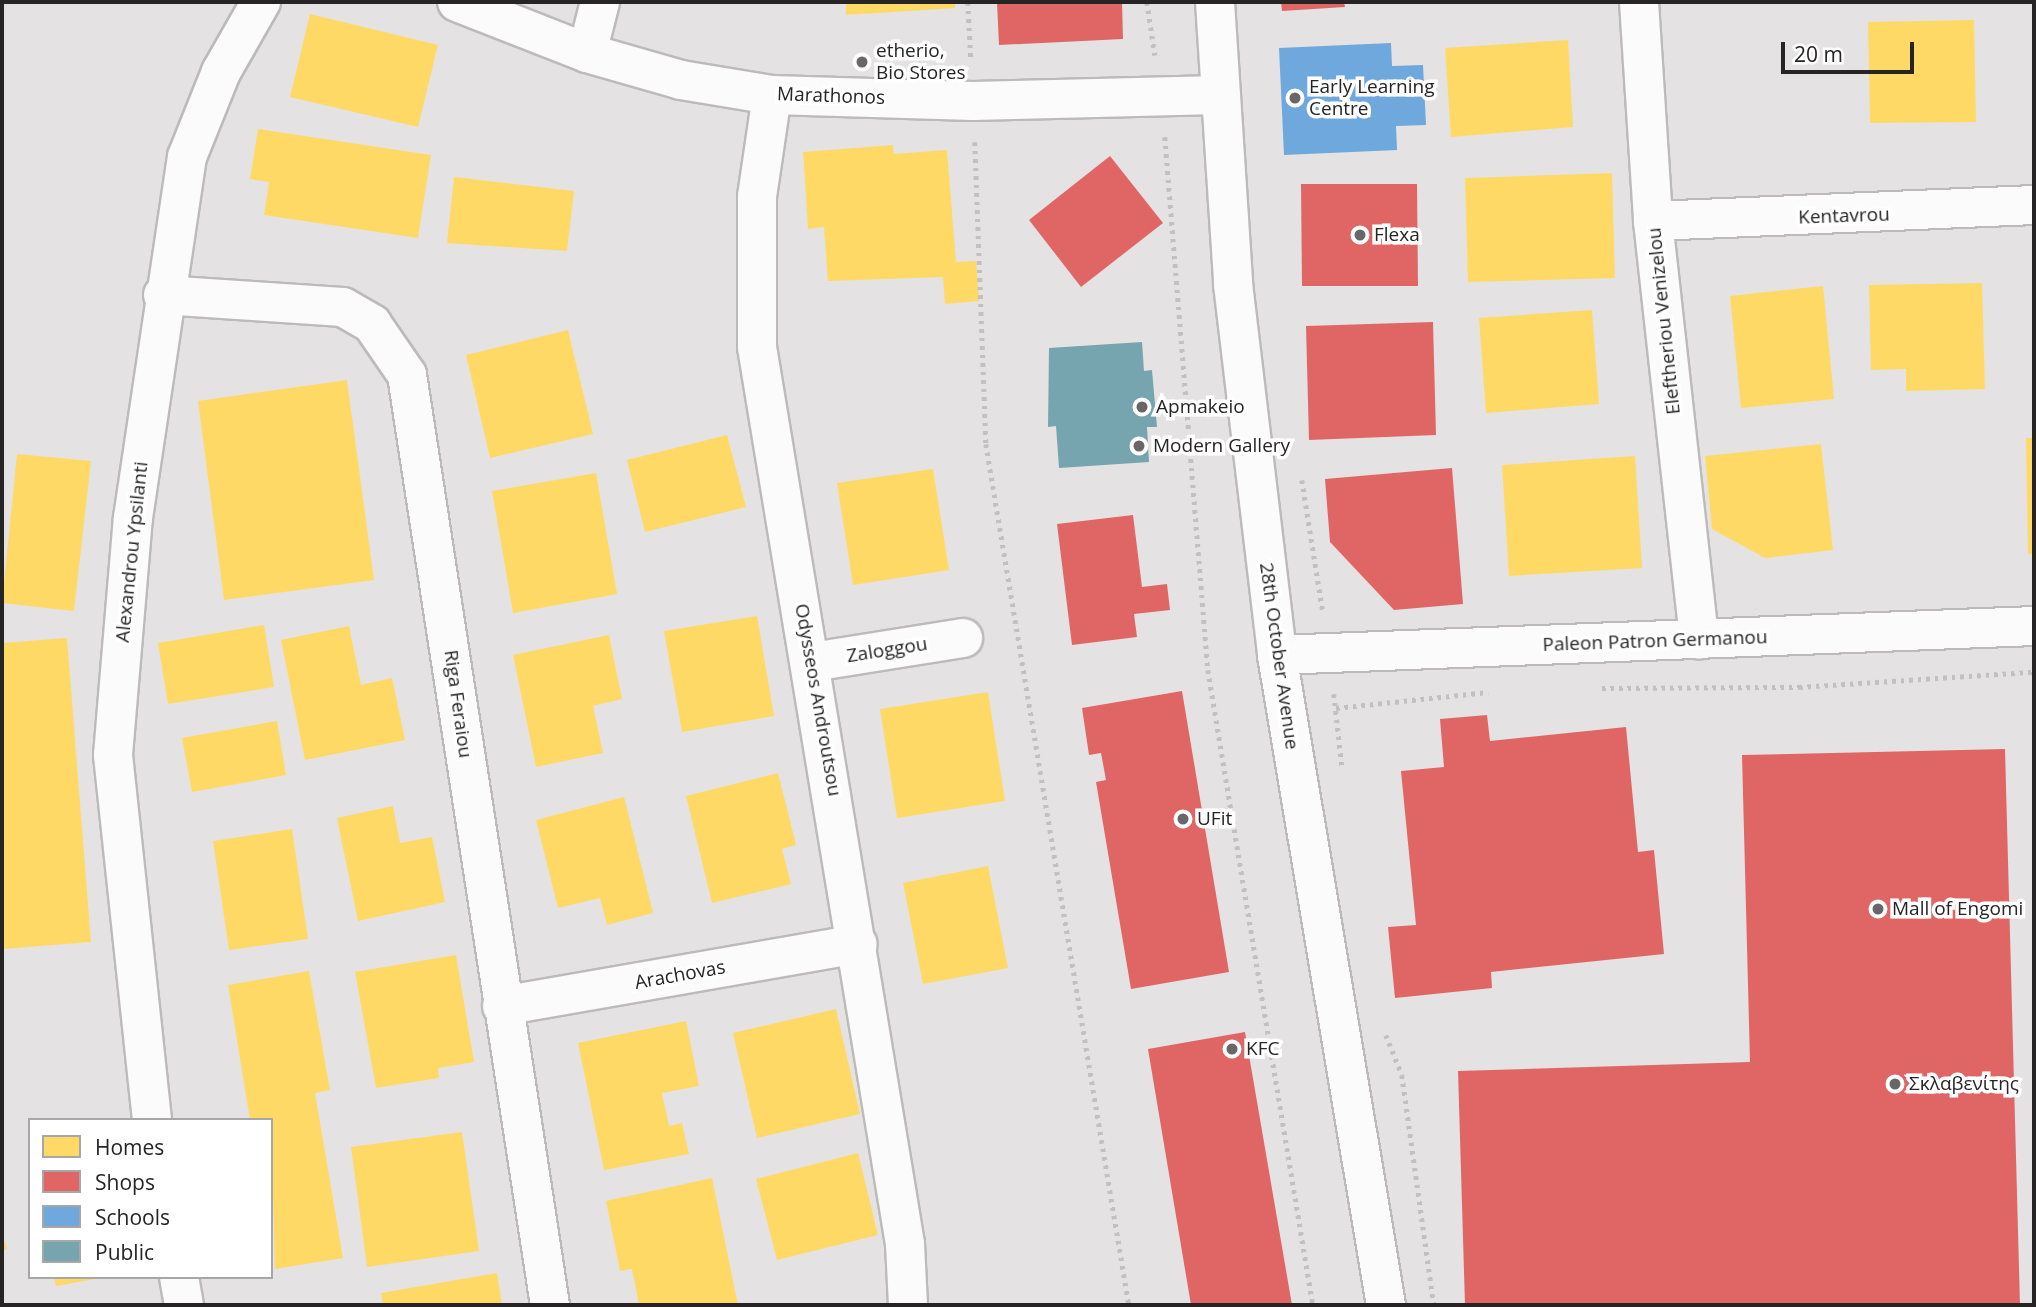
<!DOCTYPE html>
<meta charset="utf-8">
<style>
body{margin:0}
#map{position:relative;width:2036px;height:1307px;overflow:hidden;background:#e5e2e3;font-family:"Open Sans",sans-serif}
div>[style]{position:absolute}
.homes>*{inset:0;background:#ffd966}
.shops>*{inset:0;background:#e06666}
.schools>*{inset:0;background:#6fa8dc}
.public>*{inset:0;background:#76a5af}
.path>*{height:4.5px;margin-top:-2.25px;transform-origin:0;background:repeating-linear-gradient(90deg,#c1c1c1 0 3.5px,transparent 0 8.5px)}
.roads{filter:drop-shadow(2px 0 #bcbabb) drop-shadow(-2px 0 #bcbabb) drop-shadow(0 2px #bcbabb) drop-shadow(0 -2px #bcbabb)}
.street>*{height:38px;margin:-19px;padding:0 19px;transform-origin:19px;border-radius:19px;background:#fbfbfb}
.secondary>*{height:38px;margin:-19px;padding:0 19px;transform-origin:19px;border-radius:19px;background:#fbfbfb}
.dots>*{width:19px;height:19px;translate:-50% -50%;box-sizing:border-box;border:4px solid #fff;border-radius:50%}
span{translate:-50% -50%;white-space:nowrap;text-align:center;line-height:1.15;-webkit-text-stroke:7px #fff;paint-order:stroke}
.poi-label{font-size:19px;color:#262425}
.left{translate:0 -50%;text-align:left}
.street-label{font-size:19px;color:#262425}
.frame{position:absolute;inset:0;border:4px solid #262425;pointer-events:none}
.legend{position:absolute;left:28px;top:1118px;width:245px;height:161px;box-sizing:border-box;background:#fff;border:2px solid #a8a7a8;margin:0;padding:9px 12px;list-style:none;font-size:21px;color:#262425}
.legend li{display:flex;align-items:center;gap:14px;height:35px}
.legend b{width:35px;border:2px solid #a8a7a8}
.scale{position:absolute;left:1781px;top:42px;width:133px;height:32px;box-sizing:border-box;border:4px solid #262425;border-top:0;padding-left:9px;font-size:21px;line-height:24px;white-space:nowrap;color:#262425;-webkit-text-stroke:5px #fff;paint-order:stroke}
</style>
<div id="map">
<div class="homes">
<i style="clip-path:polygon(846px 2px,955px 2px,955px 8px,846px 15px)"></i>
<i style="clip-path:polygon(310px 14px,438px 45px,418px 127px,290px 97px)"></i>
<i style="clip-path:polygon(1974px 20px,1976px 122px,1870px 123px,1868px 22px)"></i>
<i style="clip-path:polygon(1568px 40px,1573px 127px,1451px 137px,1445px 48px)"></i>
<i style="clip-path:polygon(258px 129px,431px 155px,418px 238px,264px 215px,269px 182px,250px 179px)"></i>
<i style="clip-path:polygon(893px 145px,894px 154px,947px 150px,956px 262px,976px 261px,979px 301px,945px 304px,943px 277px,828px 281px,824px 227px,808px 229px,803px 152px)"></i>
<i style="clip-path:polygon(1612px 173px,1615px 278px,1468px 282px,1465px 178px)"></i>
<i style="clip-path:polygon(454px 177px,574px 191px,567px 251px,447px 243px)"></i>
<i style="clip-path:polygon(1982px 283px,1985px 389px,1906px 391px,1906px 369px,1871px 370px,1869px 285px)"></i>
<i style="clip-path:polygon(1823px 286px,1834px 399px,1741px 408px,1730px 296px)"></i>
<i style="clip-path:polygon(1592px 310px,1599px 404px,1486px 413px,1479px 318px)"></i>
<i style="clip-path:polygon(568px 330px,593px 434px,490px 458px,466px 355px)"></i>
<i style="clip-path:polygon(347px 380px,374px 580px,224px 600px,198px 401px)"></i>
<i style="clip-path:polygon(727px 435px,746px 507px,645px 532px,627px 460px)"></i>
<i style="clip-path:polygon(2026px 438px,2034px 438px,2034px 554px,2028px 554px)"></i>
<i style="clip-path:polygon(1821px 444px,1833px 550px,1765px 558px,1712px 529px,1705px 456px)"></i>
<i style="clip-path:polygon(17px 454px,91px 461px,74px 611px,2px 603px)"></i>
<i style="clip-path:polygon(1635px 456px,1642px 568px,1509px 576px,1502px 465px)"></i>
<i style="clip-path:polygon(933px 469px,949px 570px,853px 585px,837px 483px)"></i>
<i style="clip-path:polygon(596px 473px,617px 594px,513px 613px,492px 491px)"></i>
<i style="clip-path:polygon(757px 616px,774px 716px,682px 732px,664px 631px)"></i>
<i style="clip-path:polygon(264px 625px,274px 687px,168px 704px,158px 643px)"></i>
<i style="clip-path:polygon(349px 626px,361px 685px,392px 678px,405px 740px,305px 760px,281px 640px)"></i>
<i style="clip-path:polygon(609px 635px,622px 699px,593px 706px,603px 753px,536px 767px,513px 655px)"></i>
<i style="clip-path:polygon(67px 638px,91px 942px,3px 949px,2px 643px)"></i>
<i style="clip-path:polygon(988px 692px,1005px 801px,897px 818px,880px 709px)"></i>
<i style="clip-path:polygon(277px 721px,286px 775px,192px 792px,182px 738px)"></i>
<i style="clip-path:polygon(778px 773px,796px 845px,782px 849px,791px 884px,712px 903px,686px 796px)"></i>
<i style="clip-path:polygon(624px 797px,653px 913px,607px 925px,600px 898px,558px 908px,536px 820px)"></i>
<i style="clip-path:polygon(393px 806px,400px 843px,432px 837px,445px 902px,358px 921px,337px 818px)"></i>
<i style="clip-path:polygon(292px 829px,308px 939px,229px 950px,213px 841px)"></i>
<i style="clip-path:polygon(988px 866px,1008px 968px,923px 984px,903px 883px)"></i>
<i style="clip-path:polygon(456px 955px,474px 1062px,438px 1068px,439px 1078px,376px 1088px,355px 972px)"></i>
<i style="clip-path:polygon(309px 971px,330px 1090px,315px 1093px,343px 1258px,275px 1269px,271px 1120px,250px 1120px,228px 985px)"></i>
<i style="clip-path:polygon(836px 1009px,860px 1114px,757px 1138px,733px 1033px)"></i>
<i style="clip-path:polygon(686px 1021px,699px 1086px,662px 1093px,669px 1126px,682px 1123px,689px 1154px,604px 1170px,578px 1043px)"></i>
<i style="clip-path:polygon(462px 1132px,479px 1251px,367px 1267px,351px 1147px)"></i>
<i style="clip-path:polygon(858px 1153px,878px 1235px,777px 1260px,756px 1179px)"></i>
<i style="clip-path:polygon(712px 1178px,738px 1305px,639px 1305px,632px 1269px,620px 1271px,606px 1201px)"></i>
<i style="clip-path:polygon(2px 1234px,7px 1249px,2px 1250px)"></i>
<i style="clip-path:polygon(497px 1273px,502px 1305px,383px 1305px,381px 1293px)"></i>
<i style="clip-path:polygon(54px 1277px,96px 1277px,96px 1279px,56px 1286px)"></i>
</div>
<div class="shops">
<i style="clip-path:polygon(997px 2px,1122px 2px,1123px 39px,999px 45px)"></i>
<i style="clip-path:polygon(1281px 2px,1344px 2px,1345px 7px,1282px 11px)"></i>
<i style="clip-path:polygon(1110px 156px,1163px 223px,1081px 287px,1029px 220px)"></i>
<i style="clip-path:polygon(1301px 184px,1417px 184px,1418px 286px,1302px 286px)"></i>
<i style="clip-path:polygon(1433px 322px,1436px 435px,1309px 440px,1306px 326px)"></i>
<i style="clip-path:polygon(1452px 468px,1463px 604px,1394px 610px,1330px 542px,1325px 479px)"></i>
<i style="clip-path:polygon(1133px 515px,1142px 587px,1167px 584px,1170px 610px,1134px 614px,1137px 637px,1072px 645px,1057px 524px)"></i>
<i style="clip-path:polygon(1182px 691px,1229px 972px,1131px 989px,1096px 782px,1106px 780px,1101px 753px,1089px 755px,1082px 708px)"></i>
<i style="clip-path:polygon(1487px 715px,1490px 741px,1626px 727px,1638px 852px,1654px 850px,1664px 954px,1491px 972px,1492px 988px,1395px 998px,1388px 927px,1416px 925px,1401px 771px,1444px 767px,1440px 719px)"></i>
<i style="clip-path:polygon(2005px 749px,2020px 1305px,1465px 1305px,1458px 1071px,1750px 1062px,1742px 755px)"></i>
<i style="clip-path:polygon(1245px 1032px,1292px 1305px,1191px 1305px,1148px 1049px)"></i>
</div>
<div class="schools">
<i style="clip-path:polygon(1391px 43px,1392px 66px,1423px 65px,1426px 125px,1396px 126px,1397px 150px,1284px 155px,1279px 48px)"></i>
</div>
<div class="public">
<i style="clip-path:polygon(1142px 342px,1144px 371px,1152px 370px,1157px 427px,1147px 427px,1149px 462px,1059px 468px,1056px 426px,1048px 427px,1049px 348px)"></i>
</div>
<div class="path">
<i style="left:968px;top:2px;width:58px;rotate:87deg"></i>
<i style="left:1147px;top:2px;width:54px;rotate:81.4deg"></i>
<i style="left:1165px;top:137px;width:535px;rotate:85.39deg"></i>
<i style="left:1208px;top:670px;width:644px;rotate:80.61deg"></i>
<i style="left:975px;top:142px;width:302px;rotate:87.9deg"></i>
<i style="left:986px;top:444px;width:873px;rotate:80.57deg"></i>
<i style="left:1302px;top:480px;width:135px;rotate:81deg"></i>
<i style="left:1602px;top:688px;width:197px;rotate:-0.3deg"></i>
<i style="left:1799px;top:687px;width:235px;rotate:-3.7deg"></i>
<i style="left:1334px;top:694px;width:72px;rotate:83.7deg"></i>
<i style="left:1336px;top:708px;width:153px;rotate:-6deg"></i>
<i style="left:1386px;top:1035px;width:43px;rotate:68.2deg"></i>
<i style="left:1402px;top:1075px;width:232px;rotate:82.1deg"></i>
</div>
<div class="roads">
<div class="street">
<i style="left:457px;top:2px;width:140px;rotate:21.4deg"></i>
<i style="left:587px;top:53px;width:98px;rotate:16deg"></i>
<i style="left:681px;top:80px;width:92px;rotate:9.4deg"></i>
<i style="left:772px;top:95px;width:201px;rotate:1.7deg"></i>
<i style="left:973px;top:101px;width:246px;rotate:-1.4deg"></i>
<i style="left:1639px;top:2px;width:219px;rotate:86.3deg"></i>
<i style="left:1653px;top:221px;width:421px;rotate:83.7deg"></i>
<i style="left:587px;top:53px;width:53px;rotate:-75.7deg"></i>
<i style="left:772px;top:95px;width:102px;rotate:98.4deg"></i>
<i style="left:757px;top:196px;width:151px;rotate:90deg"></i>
<i style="left:757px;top:347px;width:909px;rotate:80.63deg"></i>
<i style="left:905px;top:1244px;width:61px;rotate:87.2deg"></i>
<i style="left:1653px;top:221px;width:381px;rotate:-2.4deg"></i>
<i style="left:163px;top:295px;width:180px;rotate:3.8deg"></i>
<i style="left:343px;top:307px;width:34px;rotate:30deg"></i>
<i style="left:372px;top:324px;width:62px;rotate:55.5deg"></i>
<i style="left:407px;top:375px;width:941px;rotate:81.26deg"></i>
<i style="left:1277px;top:655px;width:758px;rotate:-2.19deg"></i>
<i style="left:812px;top:662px;width:153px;rotate:-9deg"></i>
<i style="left:502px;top:1006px;width:361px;rotate:-9.9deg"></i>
<i style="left:152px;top:1120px;width:367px;rotate:-96.1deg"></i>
<i style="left:113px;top:755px;width:238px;rotate:-85.2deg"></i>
<i style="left:133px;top:518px;width:365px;rotate:-81.5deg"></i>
<i style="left:187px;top:157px;width:92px;rotate:-68.2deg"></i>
<i style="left:221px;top:72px;width:81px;rotate:-60.3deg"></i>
<i style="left:179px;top:1277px;width:28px;rotate:80deg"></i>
</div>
<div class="secondary">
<i style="left:1215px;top:2px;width:283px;rotate:86.3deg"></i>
<i style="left:1233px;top:284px;width:374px;rotate:83.2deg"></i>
<i style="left:1277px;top:655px;width:659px;rotate:80.48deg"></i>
</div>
</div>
<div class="dots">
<i style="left:862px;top:62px;background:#696668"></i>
<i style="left:1295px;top:98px;background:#696668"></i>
<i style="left:1360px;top:235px;background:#696668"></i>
<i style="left:1142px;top:407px;background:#696668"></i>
<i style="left:1139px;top:446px;background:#696668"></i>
<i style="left:1183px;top:819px;background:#696668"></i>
<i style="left:1878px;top:909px;background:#696668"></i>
<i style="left:1232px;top:1049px;background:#696668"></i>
<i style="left:1895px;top:1084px;background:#696668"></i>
</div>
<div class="poi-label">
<span class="left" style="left:876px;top:62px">etherio,<br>Bio Stores</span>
<span class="left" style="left:1309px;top:98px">Early Learning<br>Centre</span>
<span class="left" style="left:1374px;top:235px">Flexa</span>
<span class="left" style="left:1156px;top:407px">Apmakeio</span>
<span class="left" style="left:1153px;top:446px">Modern Gallery</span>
<span class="left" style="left:1197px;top:819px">UFit</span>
<span class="left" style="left:1892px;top:909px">Mall of Engomi</span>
<span class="left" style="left:1246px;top:1049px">KFC</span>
<span class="left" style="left:1909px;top:1084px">Σκλαβενίτης</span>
</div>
<div class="street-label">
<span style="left:831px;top:96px;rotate:2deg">Marathonos</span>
<span style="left:1844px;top:216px;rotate:-2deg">Kentavrou</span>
<span style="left:1664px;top:321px;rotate:-96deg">Eleftheriou Venizelou</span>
<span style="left:132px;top:552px;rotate:-84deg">Alexandrou Ypsilanti</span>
<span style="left:1655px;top:641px;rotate:-2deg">Paleon Patron Germanou</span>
<span style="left:887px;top:650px;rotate:-9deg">Zaloggou</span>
<span style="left:1279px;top:656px;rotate:82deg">28th October Avenue</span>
<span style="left:818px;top:700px;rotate:80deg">Odysseos Androutsou</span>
<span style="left:458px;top:704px;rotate:82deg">Riga Feraiou</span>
<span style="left:680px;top:975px;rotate:-10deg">Arachovas</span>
</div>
<div class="frame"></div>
<ul class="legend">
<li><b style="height:19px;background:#ffd966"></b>Homes</li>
<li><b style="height:19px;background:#e06666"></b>Shops</li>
<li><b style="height:19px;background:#6fa8dc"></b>Schools</li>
<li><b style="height:19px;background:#76a5af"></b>Public</li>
</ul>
<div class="scale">20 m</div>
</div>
